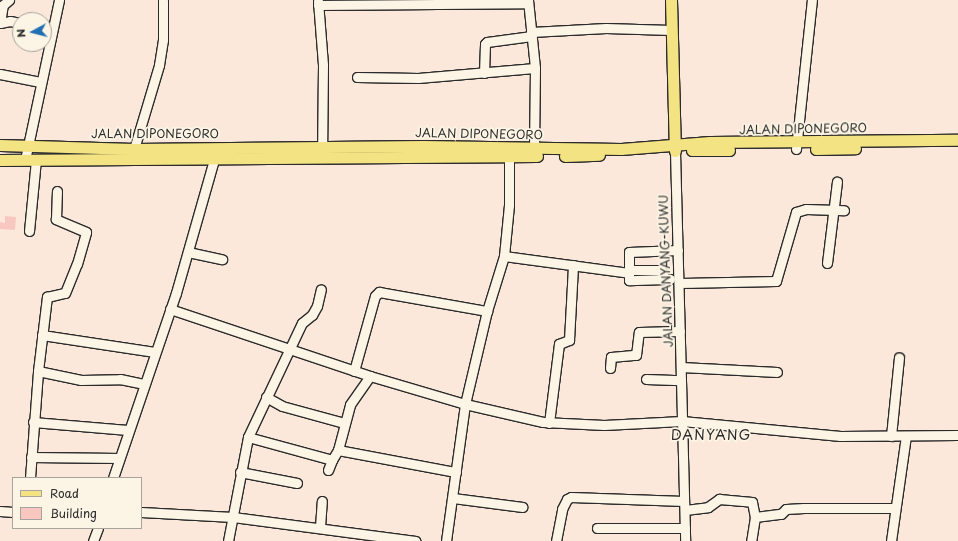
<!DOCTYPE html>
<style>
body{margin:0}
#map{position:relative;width:958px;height:541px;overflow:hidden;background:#fbe8da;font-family:"Playpen Sans",sans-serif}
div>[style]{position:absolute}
.building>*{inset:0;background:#f8c8c0}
.roads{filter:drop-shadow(1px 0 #2b2b2b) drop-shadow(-1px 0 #2b2b2b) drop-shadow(0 1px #2b2b2b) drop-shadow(0 -1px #2b2b2b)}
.minor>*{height:9px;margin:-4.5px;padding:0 4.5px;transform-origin:4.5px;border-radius:4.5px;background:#fcf5e5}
.major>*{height:11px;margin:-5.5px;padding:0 5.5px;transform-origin:5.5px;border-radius:5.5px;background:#f4e382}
span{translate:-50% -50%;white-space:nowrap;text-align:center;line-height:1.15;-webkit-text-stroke:3.5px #fcf5e5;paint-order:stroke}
.street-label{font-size:12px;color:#2b2b2b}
.quarter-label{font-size:14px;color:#2b2b2b;letter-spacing:1px}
.legend{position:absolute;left:12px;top:477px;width:130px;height:52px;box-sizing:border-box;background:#fcf5e5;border:1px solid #a8a49b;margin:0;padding:5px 7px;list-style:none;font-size:12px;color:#2b2b2b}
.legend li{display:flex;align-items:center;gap:8px;height:20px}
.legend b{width:20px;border:1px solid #a8a49b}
.north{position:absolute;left:12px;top:12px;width:40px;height:40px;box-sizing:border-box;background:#fcf5e5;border:1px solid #a8a49b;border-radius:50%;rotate:263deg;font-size:11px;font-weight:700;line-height:16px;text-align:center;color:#2b2b2b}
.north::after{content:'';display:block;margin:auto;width:14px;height:18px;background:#1f6fb2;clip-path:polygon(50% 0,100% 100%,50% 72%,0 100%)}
</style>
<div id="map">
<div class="building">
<i style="clip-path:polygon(5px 216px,16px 217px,15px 230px,0 229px,0 222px,5px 223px)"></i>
</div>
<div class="roads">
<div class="minor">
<i style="left:528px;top:0;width:68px;rotate:84.1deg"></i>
<i style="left:535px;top:68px;width:86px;rotate:90.7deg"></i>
<i style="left:318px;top:1px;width:64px;rotate:85.5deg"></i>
<i style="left:323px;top:65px;width:89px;rotate:90.6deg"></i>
<i style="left:318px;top:5px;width:210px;rotate:-0.5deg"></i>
<i style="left:0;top:23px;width:18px;rotate:-81deg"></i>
<i style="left:3px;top:5px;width:8px;rotate:-40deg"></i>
<i style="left:0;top:23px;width:10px;rotate:-11deg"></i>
<i style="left:10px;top:21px;width:10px;rotate:11deg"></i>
<i style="left:531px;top:32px;width:75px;rotate:-3.1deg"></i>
<i style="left:606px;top:28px;width:65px;rotate:1.8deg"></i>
<i style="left:484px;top:73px;width:29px;rotate:-88deg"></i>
<i style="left:485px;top:44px;width:3px;rotate:-45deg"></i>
<i style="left:487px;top:42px;width:45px;rotate:-7.6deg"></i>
<i style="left:0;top:74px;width:41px;rotate:11.3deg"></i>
<i style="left:357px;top:77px;width:61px;rotate:0.9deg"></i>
<i style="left:418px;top:78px;width:117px;rotate:-4.9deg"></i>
<i style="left:134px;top:149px;width:88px;rotate:-73.4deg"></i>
<i style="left:159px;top:65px;width:25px;rotate:-81deg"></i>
<i style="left:163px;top:40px;width:40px;rotate:-90deg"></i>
<i style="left:796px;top:149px;width:150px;rotate:-83.9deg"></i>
<i style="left:675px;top:151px;width:390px;rotate:88.5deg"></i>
<i style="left:25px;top:160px;width:164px;rotate:-78deg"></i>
<i style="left:29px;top:231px;width:71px;rotate:-84.4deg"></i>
<i style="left:188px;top:252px;width:35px;rotate:12deg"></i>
<i style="left:504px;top:256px;width:126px;rotate:7.7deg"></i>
<i style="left:827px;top:263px;width:82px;rotate:-83deg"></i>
<i style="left:629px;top:270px;width:32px"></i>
<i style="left:661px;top:270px;width:10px;rotate:66deg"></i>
<i style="left:665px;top:279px;width:5px"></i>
<i style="left:665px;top:279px;width:36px;rotate:178deg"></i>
<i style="left:629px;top:280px;width:28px;rotate:-90deg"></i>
<i style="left:629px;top:252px;width:49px;rotate:-2.3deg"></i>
<i style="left:679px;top:283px;width:97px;rotate:-1.2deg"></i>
<i style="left:776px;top:281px;width:72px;rotate:-73.8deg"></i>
<i style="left:796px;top:212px;width:10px;rotate:-17deg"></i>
<i style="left:806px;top:209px;width:38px;rotate:2deg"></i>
<i style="left:170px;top:309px;width:211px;rotate:18.5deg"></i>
<i style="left:370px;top:376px;width:99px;rotate:16.4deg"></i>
<i style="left:465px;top:404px;width:80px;rotate:13deg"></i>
<i style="left:543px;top:422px;width:61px;rotate:2.8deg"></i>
<i style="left:604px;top:425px;width:78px;rotate:-2.9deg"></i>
<i style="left:682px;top:421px;width:159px;rotate:5.4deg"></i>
<i style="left:840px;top:436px;width:118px;rotate:-0.5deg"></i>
<i style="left:42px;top:335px;width:114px;rotate:8.6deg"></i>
<i style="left:681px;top:367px;width:96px;rotate:3deg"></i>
<i style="left:610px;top:368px;width:11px;rotate:-85deg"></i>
<i style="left:611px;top:357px;width:25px;rotate:-5deg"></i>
<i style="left:636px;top:355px;width:23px;rotate:-83deg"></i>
<i style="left:639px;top:332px;width:41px;rotate:-1.4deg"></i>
<i style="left:38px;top:371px;width:44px;rotate:11.8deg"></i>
<i style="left:81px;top:380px;width:39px;rotate:-1deg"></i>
<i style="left:120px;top:379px;width:25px;rotate:12deg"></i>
<i style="left:354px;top:371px;width:78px;rotate:-74.4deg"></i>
<i style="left:375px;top:296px;width:6px;rotate:-45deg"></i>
<i style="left:379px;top:292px;width:110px;rotate:10deg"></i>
<i style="left:370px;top:376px;width:35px;rotate:125deg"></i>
<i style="left:350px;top:405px;width:47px;rotate:104.9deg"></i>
<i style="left:338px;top:450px;width:120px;rotate:10.6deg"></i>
<i style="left:646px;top:379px;width:35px;rotate:2deg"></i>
<i style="left:266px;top:397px;width:18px;rotate:29deg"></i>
<i style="left:282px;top:406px;width:64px;rotate:15.3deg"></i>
<i style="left:33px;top:422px;width:95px;rotate:4.8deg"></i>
<i style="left:549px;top:423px;width:80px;rotate:-82.8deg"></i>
<i style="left:559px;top:344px;width:11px;rotate:-22deg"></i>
<i style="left:569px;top:340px;width:75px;rotate:-86.9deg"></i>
<i style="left:891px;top:436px;width:79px;rotate:-84.2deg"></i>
<i style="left:248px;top:437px;width:87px;rotate:15.3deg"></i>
<i style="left:332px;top:460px;width:12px;rotate:-59deg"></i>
<i style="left:31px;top:457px;width:88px;rotate:0.7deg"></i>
<i style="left:328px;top:470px;width:11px;rotate:-68deg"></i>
<i style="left:240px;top:472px;width:58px;rotate:10.9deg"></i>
<i style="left:30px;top:478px;width:107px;rotate:-85.7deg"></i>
<i style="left:38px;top:371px;width:75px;rotate:-83.1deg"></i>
<i style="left:47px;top:297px;width:18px;rotate:-13deg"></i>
<i style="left:65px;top:293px;width:31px;rotate:-68deg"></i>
<i style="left:77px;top:264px;width:33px;rotate:-74deg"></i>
<i style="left:86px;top:232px;width:33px;rotate:-157deg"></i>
<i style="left:56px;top:219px;width:28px;rotate:-88deg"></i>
<i style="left:113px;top:478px;width:195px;rotate:-71.2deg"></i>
<i style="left:176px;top:293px;width:146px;rotate:-74.1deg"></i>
<i style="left:453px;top:498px;width:70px;rotate:7.4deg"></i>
<i style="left:685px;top:510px;width:23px;rotate:-7deg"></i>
<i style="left:708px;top:507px;width:14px;rotate:-36deg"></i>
<i style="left:719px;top:499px;width:33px;rotate:5deg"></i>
<i style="left:752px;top:502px;width:15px;rotate:79deg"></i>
<i style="left:755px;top:517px;width:24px;rotate:99deg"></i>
<i style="left:0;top:511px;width:13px;rotate:4deg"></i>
<i style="left:141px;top:512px;width:92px;rotate:3.1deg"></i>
<i style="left:233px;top:517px;width:184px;rotate:7.5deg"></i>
<i style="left:755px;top:517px;width:26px;rotate:-7deg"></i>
<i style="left:781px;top:514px;width:7px;rotate:-45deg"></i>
<i style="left:786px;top:509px;width:18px;rotate:-3deg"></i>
<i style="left:804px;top:508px;width:91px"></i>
<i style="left:320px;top:527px;width:26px;rotate:-86deg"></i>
<i style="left:597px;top:528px;width:88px"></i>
<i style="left:93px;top:541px;width:14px;rotate:-69deg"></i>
<i style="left:228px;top:541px;width:106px;rotate:-79.1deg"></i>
<i style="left:248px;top:437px;width:126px;rotate:-64.7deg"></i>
<i style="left:302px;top:323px;width:13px;rotate:-39deg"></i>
<i style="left:312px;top:315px;width:10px;rotate:-61deg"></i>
<i style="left:317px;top:306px;width:17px;rotate:-77deg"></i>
<i style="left:446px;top:541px;width:138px;rotate:-82.1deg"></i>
<i style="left:465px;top:404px;width:96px;rotate:-76.7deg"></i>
<i style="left:487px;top:311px;width:58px;rotate:-72.8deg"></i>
<i style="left:504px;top:256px;width:51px;rotate:-84.4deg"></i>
<i style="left:509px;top:205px;width:49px;rotate:-90deg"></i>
<i style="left:556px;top:541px;width:33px;rotate:-79deg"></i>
<i style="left:562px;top:509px;width:11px;rotate:-63deg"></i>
<i style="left:567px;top:499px;width:4px;rotate:-27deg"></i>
<i style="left:571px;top:497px;width:113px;rotate:2deg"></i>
<i style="left:891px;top:541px;width:106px;rotate:-81.9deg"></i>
</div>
<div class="major">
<i style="left:671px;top:0;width:151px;rotate:88.5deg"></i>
<i style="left:0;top:145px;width:134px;rotate:1.7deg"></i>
<i style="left:134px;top:149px;width:289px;rotate:-0.6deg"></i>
<i style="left:423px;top:146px;width:198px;rotate:0.9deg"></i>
<i style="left:621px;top:149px;width:89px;rotate:-4.5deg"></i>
<i style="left:710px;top:142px;width:248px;rotate:-0.5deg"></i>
<i style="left:816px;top:149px;width:39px;rotate:-1deg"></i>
<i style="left:692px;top:150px;width:37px"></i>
<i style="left:565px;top:156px;width:34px;rotate:-2deg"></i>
<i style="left:0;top:160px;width:537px;rotate:-0.43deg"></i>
</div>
</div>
<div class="street-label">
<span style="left:803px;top:129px;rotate:-1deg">JALAN DIPONEGORO</span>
<span style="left:155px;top:134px">JALAN DIPONEGORO</span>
<span style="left:479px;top:134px;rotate:1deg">JALAN DIPONEGORO</span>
<span style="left:666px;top:271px;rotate:-92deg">JALAN DANYANG-KUWU</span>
</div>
<div class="quarter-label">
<span style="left:711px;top:435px">DANYANG</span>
</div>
<ul class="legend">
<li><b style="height:5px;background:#f4e382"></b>Road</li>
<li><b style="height:11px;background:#f8c8c0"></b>Building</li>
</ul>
<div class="north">N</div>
</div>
